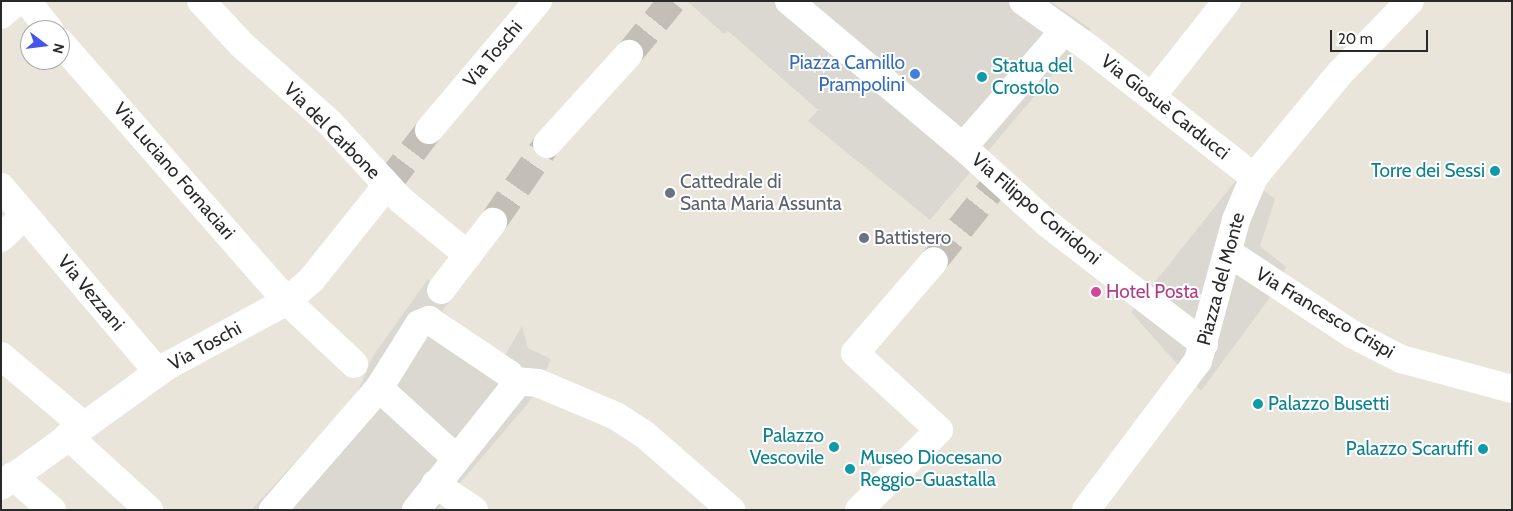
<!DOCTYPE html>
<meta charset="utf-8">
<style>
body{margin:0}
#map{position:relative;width:1513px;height:511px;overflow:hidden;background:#eae5db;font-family:Cabin,sans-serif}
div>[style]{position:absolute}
.plaza>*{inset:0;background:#dbd8d2}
.minor-tunnel>*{height:28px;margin-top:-14px;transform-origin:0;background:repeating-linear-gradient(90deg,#c3bfb7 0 28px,transparent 0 42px)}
.minor>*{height:28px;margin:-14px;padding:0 14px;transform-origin:14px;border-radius:14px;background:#fff}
.dots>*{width:14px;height:14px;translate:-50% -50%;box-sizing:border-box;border:2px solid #fff;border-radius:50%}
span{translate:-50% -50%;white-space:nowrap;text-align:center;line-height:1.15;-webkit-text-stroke:4px #fff;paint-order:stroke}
.street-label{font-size:19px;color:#292929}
.shop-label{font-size:19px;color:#366cbe}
.right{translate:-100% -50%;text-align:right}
.culture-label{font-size:19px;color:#0d838f}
.left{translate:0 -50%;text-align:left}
.worship-label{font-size:19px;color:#5b616d}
.hotel-label{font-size:19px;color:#b23c85}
.frame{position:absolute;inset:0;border:2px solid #292929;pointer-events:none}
.north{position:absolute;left:20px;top:20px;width:50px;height:50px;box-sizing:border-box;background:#fff;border:1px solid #a9a9a9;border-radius:50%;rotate:105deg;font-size:14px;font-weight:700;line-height:20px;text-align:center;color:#292929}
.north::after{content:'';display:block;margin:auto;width:18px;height:22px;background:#4455ef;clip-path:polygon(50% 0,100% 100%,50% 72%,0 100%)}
.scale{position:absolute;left:1330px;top:30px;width:98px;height:22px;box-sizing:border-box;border:2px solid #292929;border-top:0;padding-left:6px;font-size:15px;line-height:18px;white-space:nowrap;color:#292929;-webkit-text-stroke:4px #fff;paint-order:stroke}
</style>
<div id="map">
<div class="plaza">
<i style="clip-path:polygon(687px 1px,1050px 1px,1091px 29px,930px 220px,808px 121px,818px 110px,728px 31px,724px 34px)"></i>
<i style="clip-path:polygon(1242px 173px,1275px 199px,1260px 246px,1286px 267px,1268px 300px,1201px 391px,1131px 312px)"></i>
<i style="clip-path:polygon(428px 279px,450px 301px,442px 311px,504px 357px,522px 326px,528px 348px,551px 359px,535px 395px,437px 510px,251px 510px,355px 398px,373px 356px)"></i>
</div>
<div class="minor-tunnel">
<i style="left:629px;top:54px;width:68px;rotate:-50.9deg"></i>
<i style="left:387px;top:185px;width:69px;rotate:-52.6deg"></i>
<i style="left:493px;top:222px;width:95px;rotate:-55.3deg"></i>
<i style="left:934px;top:261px;width:96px;rotate:-51.3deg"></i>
</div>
<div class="minor">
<i style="left:27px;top:1px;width:37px;rotate:52deg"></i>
<i style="left:201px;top:1px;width:60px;rotate:47deg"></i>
<i style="left:242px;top:45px;width:116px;rotate:41.5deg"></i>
<i style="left:329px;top:122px;width:106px;rotate:47.3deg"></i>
<i style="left:401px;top:200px;width:87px;rotate:39.4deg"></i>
<i style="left:789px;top:1px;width:227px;rotate:40deg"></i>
<i style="left:963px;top:147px;width:115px;rotate:42.2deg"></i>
<i style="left:1048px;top:224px;width:197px;rotate:37.6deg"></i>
<i style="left:1023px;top:1px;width:81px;rotate:35.5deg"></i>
<i style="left:1089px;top:48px;width:209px;rotate:38deg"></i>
<i style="left:1px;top:15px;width:21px;rotate:-41deg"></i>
<i style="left:60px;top:42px;width:344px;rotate:48.8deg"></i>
<i style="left:287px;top:301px;width:92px;rotate:43.2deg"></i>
<i style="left:1152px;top:96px;width:121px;rotate:-51.7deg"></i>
<i style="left:429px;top:130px;width:169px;rotate:-49.8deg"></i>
<i style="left:547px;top:144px;width:122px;rotate:-47.7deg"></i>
<i style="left:963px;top:147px;width:154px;rotate:-49deg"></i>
<i style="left:1px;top:187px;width:243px;rotate:49.7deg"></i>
<i style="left:1px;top:238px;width:33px;rotate:-44deg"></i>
<i style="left:1229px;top:253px;width:147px;rotate:33.4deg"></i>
<i style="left:1352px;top:334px;width:55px;rotate:27deg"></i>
<i style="left:1401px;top:359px;width:115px;rotate:15.1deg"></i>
<i style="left:441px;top:290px;width:86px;rotate:-52.6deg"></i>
<i style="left:1px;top:356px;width:107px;rotate:40.1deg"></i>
<i style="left:515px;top:381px;width:23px;rotate:5deg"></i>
<i style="left:538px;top:383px;width:85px;rotate:22.9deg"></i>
<i style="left:616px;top:416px;width:33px;rotate:33deg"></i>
<i style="left:644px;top:434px;width:116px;rotate:41.1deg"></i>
<i style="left:379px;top:388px;width:104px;rotate:42.3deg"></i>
<i style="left:68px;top:436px;width:110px;rotate:42.4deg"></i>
<i style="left:13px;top:476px;width:52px;rotate:41.1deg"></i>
<i style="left:435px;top:484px;width:47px;rotate:33.7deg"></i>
<i style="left:1px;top:486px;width:205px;rotate:-35.9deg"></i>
<i style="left:167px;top:366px;width:136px;rotate:-28.4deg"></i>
<i style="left:287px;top:301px;width:33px;rotate:-41deg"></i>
<i style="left:312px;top:279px;width:120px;rotate:-51.4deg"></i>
<i style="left:273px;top:510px;width:162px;rotate:-49deg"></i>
<i style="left:379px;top:388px;width:75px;rotate:-58deg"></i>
<i style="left:419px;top:324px;width:11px;rotate:-22deg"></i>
<i style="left:429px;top:320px;width:97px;rotate:34deg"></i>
<i style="left:509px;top:374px;width:13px;rotate:63deg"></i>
<i style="left:515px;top:386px;width:159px;rotate:128.6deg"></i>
<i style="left:859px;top:510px;width:113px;rotate:-45deg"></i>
<i style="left:939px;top:430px;width:114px;rotate:-137.5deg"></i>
<i style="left:855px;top:353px;width:121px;rotate:-49.3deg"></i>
<i style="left:1086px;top:510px;width:186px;rotate:-53.1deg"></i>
<i style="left:1198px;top:361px;width:146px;rotate:-74.9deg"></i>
<i style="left:1236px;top:220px;width:47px;rotate:-67.3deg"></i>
<i style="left:1254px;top:177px;width:135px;rotate:-50.4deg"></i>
<i style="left:1340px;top:73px;width:100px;rotate:-45.8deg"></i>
</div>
<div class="dots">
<i style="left:915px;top:74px;background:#3f7fe0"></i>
<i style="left:982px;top:77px;background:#0f9aa8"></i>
<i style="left:1495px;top:171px;background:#0f9aa8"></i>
<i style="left:670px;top:193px;background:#6b7280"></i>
<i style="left:864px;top:238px;background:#6b7280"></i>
<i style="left:1096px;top:292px;background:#d1479c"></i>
<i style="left:1258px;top:404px;background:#0f9aa8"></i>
<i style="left:834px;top:447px;background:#0f9aa8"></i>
<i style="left:1483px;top:449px;background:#0f9aa8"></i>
<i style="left:850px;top:469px;background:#0f9aa8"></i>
</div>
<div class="street-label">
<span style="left:493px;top:54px;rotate:-50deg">Via Toschi</span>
<span style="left:1165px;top:107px;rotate:38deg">Via Giosuè Carducci</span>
<span style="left:332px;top:131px;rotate:45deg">Via del Carbone</span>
<span style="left:174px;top:171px;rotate:49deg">Via Luciano Fornaciari</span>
<span style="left:1036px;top:209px;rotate:40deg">Via Filippo Corridoni</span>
<span style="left:1221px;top:279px;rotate:-75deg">Piazza del Monte</span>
<span style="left:91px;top:293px;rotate:50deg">Via Vezzani</span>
<span style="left:1325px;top:313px;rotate:31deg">Via Francesco Crispi</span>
<span style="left:205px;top:346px;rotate:-29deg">Via Toschi</span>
</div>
<div class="shop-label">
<span class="right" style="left:905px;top:74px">Piazza Camillo<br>Prampolini</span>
</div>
<div class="culture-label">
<span class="left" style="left:992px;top:77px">Statua del<br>Crostolo</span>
<span class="right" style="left:1485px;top:171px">Torre dei Sessi</span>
<span class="left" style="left:1268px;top:404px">Palazzo Busetti</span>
<span class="right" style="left:824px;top:447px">Palazzo<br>Vescovile</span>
<span class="right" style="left:1473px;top:449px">Palazzo Scaruffi</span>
<span class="left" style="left:860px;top:469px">Museo Diocesano<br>Reggio-Guastalla</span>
</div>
<div class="worship-label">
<span class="left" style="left:680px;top:193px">Cattedrale di<br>Santa Maria Assunta</span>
<span class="left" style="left:874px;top:238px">Battistero</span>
</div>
<div class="hotel-label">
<span class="left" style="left:1106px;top:292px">Hotel Posta</span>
</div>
<div class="frame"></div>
<div class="north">N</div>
<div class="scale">20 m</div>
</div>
